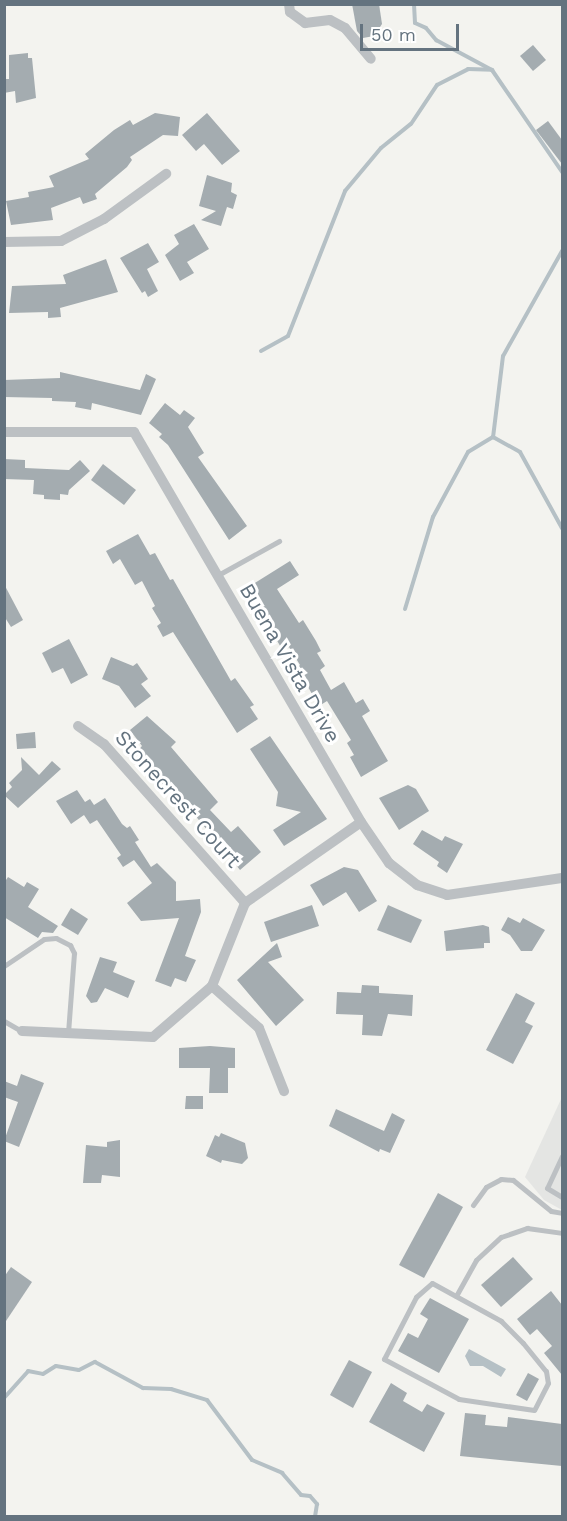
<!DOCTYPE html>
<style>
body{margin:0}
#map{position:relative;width:567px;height:1521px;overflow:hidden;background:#f3f3ef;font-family:"Work Sans",sans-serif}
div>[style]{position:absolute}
.built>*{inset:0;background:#e4e5e3}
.water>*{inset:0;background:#b5c0c5}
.stream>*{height:4px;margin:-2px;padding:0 2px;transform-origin:2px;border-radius:2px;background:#b5c0c5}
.building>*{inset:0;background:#a4acb0}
.lane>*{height:5px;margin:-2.5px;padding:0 2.5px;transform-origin:2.5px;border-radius:2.5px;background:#bcc0c3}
.street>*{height:10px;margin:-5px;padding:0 5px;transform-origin:5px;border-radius:5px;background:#bcc0c3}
span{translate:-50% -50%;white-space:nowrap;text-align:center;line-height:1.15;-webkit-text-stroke:6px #fff;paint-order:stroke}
.street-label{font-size:21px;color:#64737f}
.frame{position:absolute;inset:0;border:6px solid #64737f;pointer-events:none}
.scale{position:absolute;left:360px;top:24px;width:99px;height:27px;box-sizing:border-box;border:3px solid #64737f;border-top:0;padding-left:8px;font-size:18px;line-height:21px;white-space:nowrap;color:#64737f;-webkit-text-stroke:4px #fff;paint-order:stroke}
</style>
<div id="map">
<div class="built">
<i style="clip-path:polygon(562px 1097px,562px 1210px,544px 1200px,525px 1177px)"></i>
</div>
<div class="water">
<i style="clip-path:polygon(469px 1349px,506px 1369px,501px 1377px,483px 1366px,470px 1366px,465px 1356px)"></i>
</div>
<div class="stream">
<i style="left:414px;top:4px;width:19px;rotate:87deg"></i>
<i style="left:415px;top:23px;width:12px;rotate:24deg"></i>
<i style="left:426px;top:28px;width:16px;rotate:50deg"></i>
<i style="left:436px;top:40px;width:64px;rotate:28.2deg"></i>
<i style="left:492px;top:70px;width:124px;rotate:55.5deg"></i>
<i style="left:562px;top:251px;width:120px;rotate:119.3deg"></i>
<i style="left:503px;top:356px;width:82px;rotate:97deg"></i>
<i style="left:493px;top:437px;width:31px;rotate:29deg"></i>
<i style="left:520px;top:452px;width:87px;rotate:61.1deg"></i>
<i style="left:261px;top:351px;width:31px;rotate:-29deg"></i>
<i style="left:288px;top:336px;width:156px;rotate:-68.5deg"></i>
<i style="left:345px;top:191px;width:56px;rotate:-50.1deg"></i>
<i style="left:381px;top:148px;width:38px;rotate:-39deg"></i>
<i style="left:411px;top:124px;width:47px;rotate:-56.3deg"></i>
<i style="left:437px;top:85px;width:35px;rotate:-27deg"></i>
<i style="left:468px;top:69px;width:24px;rotate:2deg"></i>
<i style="left:405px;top:609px;width:96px;rotate:-73.1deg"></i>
<i style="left:433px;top:517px;width:74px;rotate:-61.7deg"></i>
<i style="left:468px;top:452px;width:29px;rotate:-31deg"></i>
<i style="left:4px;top:1398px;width:36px;rotate:-48deg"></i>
<i style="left:28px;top:1371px;width:15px;rotate:11deg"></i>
<i style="left:43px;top:1374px;width:15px;rotate:-32deg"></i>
<i style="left:56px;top:1366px;width:23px;rotate:10deg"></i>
<i style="left:79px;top:1370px;width:18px;rotate:-27deg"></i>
<i style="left:95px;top:1362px;width:55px;rotate:28.4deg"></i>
<i style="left:143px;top:1388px;width:28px;rotate:2deg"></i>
<i style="left:171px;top:1389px;width:38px;rotate:17deg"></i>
<i style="left:207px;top:1400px;width:75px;rotate:53.1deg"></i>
<i style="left:252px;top:1460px;width:33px;rotate:23deg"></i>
<i style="left:282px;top:1473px;width:29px;rotate:49deg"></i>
<i style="left:301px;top:1495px;width:9px;rotate:6deg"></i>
<i style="left:310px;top:1496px;width:11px;rotate:49deg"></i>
<i style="left:317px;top:1504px;width:12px;rotate:99deg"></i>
</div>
<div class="building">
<i style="clip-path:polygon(352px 4px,379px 4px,382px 24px,374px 36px,363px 38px,357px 31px)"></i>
<i style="clip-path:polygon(533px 45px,546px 60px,533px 71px,520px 56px)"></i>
<i style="clip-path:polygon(28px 53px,28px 58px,32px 58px,36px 98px,16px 103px,15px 91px,4px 93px,4px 79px,9px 79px,9px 55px)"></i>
<i style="clip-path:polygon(155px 113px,180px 117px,178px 136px,163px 135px,130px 157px,132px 160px,127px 167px,95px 194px,97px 199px,83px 204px,80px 197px,51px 208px,53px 220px,11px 225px,6px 201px,29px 197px,28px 192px,54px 187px,49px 176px,89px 159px,85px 154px,114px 130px,130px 120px,133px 125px)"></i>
<i style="clip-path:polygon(207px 113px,240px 151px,222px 165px,204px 144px,196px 151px,182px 135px)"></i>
<i style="clip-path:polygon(548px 121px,562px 140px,562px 164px,536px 130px)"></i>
<i style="clip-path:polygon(207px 175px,232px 183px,231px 192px,237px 195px,233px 209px,227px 207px,221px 226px,201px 220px,216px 211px,199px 206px)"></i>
<i style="clip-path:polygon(194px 224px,209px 249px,187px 262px,194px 273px,180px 281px,165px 255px,179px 244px,174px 235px)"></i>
<i style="clip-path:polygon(148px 243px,159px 262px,147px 269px,158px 291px,148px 297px,145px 291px,142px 293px,120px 258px)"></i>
<i style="clip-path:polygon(106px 259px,118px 292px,60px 308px,61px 317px,48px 318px,48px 312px,9px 313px,12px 286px,66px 284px,63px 275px)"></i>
<i style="clip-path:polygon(60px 372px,140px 390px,146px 374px,156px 379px,141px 415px,92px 403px,91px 410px,75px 407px,76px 402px,52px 401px,52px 398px,4px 397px,4px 380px,60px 378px)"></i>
<i style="clip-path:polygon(165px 403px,180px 415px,184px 410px,195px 418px,188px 427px,204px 453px,198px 457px,247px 526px,229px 540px,168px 445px,159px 437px,162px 434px,149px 423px)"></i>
<i style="clip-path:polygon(4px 459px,25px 460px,25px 468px,69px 470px,80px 460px,90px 471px,69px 490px,68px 495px,60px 494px,60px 500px,44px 499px,44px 495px,33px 494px,34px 480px,4px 479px)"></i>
<i style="clip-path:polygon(103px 464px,136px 490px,124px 505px,91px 480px)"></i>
<i style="clip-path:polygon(138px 534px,150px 555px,155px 553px,170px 580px,173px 579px,231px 681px,235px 678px,254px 705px,250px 707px,258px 719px,237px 733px,173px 632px,163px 637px,157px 626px,161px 623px,152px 608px,155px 606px,142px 581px,135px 585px,120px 559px,113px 564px,106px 551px)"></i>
<i style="clip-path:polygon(290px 561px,299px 575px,277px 589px,299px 623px,303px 620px,316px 641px,321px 651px,317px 653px,325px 666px,320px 670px,331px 690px,344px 682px,356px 703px,363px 699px,370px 711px,362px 716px,388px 761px,361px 777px,350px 757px,354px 755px,347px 743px,351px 740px,327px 701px,319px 706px,297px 668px,300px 665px,289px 647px,283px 651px,247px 588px)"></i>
<i style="clip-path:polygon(4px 584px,23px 620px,11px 627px,4px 616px)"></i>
<i style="clip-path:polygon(69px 639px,88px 675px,71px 684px,63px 668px,52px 673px,42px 653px)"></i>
<i style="clip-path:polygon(111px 657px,133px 666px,137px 663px,148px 679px,141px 684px,151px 696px,135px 708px,119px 686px,102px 679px)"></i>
<i style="clip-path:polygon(147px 716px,176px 742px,171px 747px,218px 802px,210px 810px,231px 832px,238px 826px,261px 852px,240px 870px,175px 791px,172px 794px,157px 778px,160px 776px,138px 750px,142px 746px,130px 730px)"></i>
<i style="clip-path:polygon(35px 732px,36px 748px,17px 749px,16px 734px)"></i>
<i style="clip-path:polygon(270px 736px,327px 819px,284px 846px,273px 830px,301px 812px,276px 806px,278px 792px,250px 749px)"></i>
<i style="clip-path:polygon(21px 757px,39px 775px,52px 761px,61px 769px,18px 808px,4px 795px,12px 787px,9px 783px,22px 770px)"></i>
<i style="clip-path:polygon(408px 785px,416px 789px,429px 811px,399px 830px,379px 798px)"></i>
<i style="clip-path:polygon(77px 790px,85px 802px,90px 799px,94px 805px,105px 798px,122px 824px,127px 828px,130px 826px,139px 840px,135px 842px,151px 867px,157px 863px,176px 882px,176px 901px,200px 899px,201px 912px,185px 956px,196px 960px,186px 982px,175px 978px,171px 987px,155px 981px,179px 918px,141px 921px,127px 903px,152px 883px,134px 860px,123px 867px,117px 858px,121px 855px,97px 820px,90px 824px,84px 815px,71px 824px,56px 801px)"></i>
<i style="clip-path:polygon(422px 830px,442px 841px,445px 836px,463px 844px,447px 873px,437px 866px,439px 862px,413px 844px)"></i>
<i style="clip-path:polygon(344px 867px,358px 870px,377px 901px,359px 912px,346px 892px,323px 906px,310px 885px)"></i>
<i style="clip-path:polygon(8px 877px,24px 887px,27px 882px,39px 889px,28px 907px,58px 926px,53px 933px,42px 932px,38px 938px,4px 917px,4px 883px)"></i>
<i style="clip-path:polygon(312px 905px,319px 926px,271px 942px,264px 922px)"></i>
<i style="clip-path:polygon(388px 905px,422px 920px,411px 943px,377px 930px)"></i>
<i style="clip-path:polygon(71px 908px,88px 919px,78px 935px,61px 925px)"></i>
<i style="clip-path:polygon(508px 917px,520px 923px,523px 918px,545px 930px,532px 951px,521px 951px,510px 935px,501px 930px)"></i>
<i style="clip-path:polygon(483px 925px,489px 927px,490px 943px,484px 943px,484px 948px,446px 951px,444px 931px)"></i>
<i style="clip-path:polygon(277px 943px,282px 957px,268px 962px,304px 1000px,276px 1026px,237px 980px)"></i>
<i style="clip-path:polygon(100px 957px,117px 962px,113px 972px,135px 981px,128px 998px,105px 988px,97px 1002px,91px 1003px,86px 996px)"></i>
<i style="clip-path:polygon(362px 985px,379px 986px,379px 993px,413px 995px,412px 1016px,388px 1014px,382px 1036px,362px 1035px,363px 1015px,336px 1014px,337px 992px,361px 993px)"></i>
<i style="clip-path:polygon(516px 993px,535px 1003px,525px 1022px,533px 1026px,513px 1064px,486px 1050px)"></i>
<i style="clip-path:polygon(210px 1046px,235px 1048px,235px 1068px,228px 1068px,228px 1093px,209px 1093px,210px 1068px,179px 1068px,179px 1048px)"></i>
<i style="clip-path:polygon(21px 1074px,44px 1083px,19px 1147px,4px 1141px,18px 1102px,4px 1097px,4px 1081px,17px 1086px)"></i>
<i style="clip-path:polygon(186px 1096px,203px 1096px,203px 1109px,185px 1109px)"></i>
<i style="clip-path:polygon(336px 1109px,384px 1131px,392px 1113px,405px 1120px,390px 1153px,380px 1149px,379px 1152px,329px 1126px)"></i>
<i style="clip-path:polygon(221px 1133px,245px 1143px,248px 1158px,242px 1164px,222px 1160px,221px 1163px,206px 1156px,215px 1135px,219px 1137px)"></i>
<i style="clip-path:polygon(120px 1140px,120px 1177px,102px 1175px,101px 1183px,83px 1183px,86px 1145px,107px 1147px,107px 1142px)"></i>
<i style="clip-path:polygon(438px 1193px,463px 1207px,424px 1278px,399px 1265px)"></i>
<i style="clip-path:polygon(513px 1257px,533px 1279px,501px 1307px,481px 1285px)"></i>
<i style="clip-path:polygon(11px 1267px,32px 1282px,4px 1324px,4px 1277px)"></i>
<i style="clip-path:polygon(551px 1291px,562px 1305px,562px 1375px,544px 1353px,552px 1346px,537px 1329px,530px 1335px,517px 1319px)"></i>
<i style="clip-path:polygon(430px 1298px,469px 1319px,439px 1373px,398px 1351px,408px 1333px,418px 1338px,428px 1319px,420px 1314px)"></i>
<i style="clip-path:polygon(349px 1360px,372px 1372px,353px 1408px,330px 1395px)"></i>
<i style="clip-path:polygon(528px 1373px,539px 1379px,527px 1401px,516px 1395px)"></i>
<i style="clip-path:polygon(391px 1383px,407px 1393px,403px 1401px,422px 1412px,427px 1404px,445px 1413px,424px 1452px,369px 1422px)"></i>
<i style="clip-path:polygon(465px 1413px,486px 1415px,485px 1425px,507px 1427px,508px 1417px,562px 1424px,562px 1466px,460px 1456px)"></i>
</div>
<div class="lane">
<i style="left:218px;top:575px;width:70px;rotate:-29.1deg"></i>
<i style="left:4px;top:966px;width:48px;rotate:-34deg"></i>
<i style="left:44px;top:939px;width:12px;rotate:-5deg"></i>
<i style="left:56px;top:938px;width:16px;rotate:27deg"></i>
<i style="left:70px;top:945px;width:9px;rotate:63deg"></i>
<i style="left:74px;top:953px;width:80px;rotate:94.3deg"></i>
<i style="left:4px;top:1021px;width:20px;rotate:30deg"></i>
<i style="left:562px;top:1156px;width:35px;rotate:115deg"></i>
<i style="left:547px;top:1188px;width:17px;rotate:31deg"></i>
<i style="left:473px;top:1205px;width:22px;rotate:-54deg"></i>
<i style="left:486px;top:1187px;width:17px;rotate:-28deg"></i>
<i style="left:501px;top:1179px;width:12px;rotate:5deg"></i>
<i style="left:513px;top:1180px;width:49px;rotate:39.2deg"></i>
<i style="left:551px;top:1211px;width:11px;rotate:10deg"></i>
<i style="left:432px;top:1283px;width:79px;rotate:28.8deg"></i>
<i style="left:501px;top:1321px;width:31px;rotate:45deg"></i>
<i style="left:523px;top:1343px;width:36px;rotate:51deg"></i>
<i style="left:546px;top:1371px;width:12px;rotate:81deg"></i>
<i style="left:548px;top:1383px;width:30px;rotate:117deg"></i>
<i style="left:534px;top:1410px;width:76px;rotate:-171.7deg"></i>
<i style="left:459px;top:1399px;width:85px;rotate:-151.9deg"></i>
<i style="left:384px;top:1359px;width:70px;rotate:-62.7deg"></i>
<i style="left:416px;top:1297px;width:21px;rotate:-41deg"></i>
<i style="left:456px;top:1296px;width:41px;rotate:-60.9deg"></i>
<i style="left:476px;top:1260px;width:34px;rotate:-43deg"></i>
<i style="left:501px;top:1237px;width:28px;rotate:-19deg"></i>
<i style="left:527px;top:1228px;width:35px;rotate:8deg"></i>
</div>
<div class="street">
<i style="left:289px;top:4px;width:8px;rotate:83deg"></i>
<i style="left:290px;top:12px;width:19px;rotate:36deg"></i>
<i style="left:305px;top:23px;width:25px;rotate:-7deg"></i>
<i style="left:330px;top:20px;width:17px;rotate:28deg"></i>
<i style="left:345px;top:28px;width:40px;rotate:50deg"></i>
<i style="left:4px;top:242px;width:57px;rotate:-1deg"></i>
<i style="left:61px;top:241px;width:48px;rotate:-27.1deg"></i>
<i style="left:104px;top:219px;width:77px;rotate:-36deg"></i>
<i style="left:4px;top:432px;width:130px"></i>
<i style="left:134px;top:432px;width:451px;rotate:59.8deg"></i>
<i style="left:361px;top:822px;width:50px;rotate:55.7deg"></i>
<i style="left:389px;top:863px;width:36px;rotate:38deg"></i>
<i style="left:417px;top:885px;width:32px;rotate:18deg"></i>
<i style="left:447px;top:895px;width:116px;rotate:-8.4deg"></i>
<i style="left:78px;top:726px;width:32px;rotate:35deg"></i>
<i style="left:104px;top:744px;width:213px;rotate:48.4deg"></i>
<i style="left:212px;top:986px;width:63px;rotate:41.8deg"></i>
<i style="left:259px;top:1028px;width:68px;rotate:68.4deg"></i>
<i style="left:22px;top:1031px;width:131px;rotate:2.6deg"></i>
<i style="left:153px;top:1037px;width:78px;rotate:-40.8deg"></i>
<i style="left:212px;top:986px;width:89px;rotate:-68.3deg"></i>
<i style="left:245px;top:903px;width:141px;rotate:-34.9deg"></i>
</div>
<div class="street-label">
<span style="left:290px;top:663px;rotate:60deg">Buena Vista Drive</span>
<span style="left:178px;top:799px;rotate:48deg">Stonecrest Court</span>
</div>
<div class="frame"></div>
<div class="scale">50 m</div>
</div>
